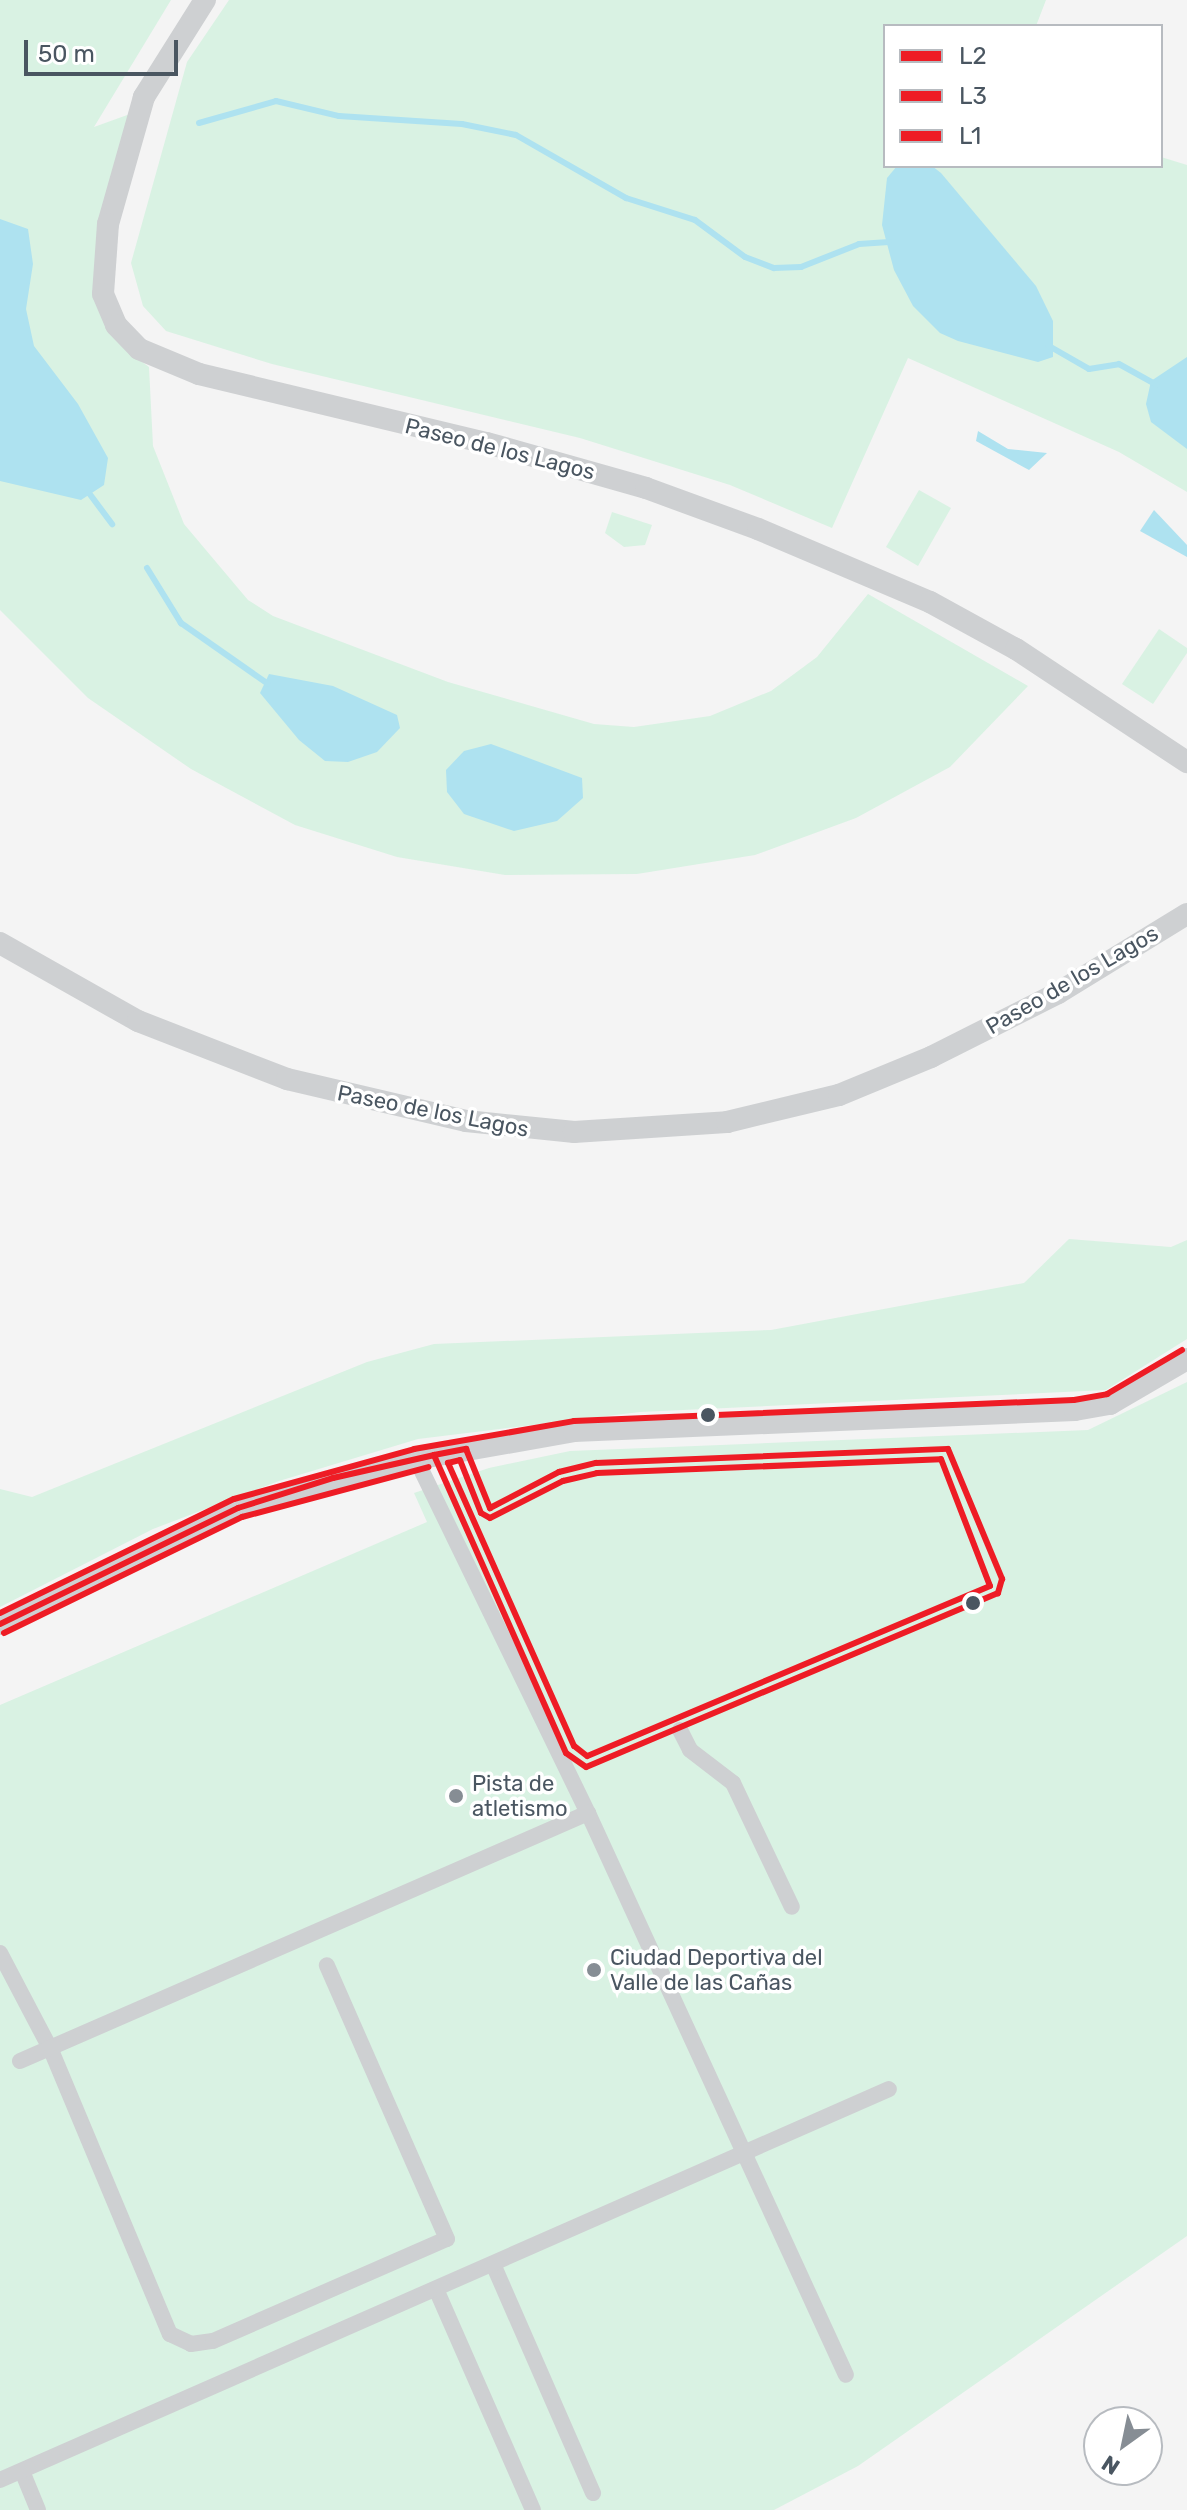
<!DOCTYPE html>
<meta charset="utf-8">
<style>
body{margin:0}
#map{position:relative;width:1187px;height:2510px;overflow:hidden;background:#f4f4f4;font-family:Rubik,sans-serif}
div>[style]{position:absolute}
.green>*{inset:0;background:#d9f2e3}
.water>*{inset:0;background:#aee2f0}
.stream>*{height:6px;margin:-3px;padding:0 3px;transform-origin:3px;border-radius:3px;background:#aee2f0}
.pedestrian>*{height:16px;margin:-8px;padding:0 8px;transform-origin:8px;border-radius:8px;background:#ced0d2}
.minor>*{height:22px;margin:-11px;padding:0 11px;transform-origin:11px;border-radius:11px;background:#ced0d2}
.bus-1>*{height:6px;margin:-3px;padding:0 3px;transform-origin:3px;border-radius:3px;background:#ee1c25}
.bus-2>*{height:6px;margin:-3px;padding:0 3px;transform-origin:3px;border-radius:3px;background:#ee1c25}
.bus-3>*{height:6px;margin:-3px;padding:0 3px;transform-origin:3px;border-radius:3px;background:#ee1c25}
.dots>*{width:22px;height:22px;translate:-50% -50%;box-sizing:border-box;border:4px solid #fff;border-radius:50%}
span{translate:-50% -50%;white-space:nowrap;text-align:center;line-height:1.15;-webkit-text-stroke:7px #fff;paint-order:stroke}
.street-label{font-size:22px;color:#4a5661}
.poi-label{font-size:22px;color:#4a5661}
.left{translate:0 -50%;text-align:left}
.legend{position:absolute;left:883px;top:24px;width:280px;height:144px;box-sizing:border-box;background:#fff;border:2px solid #b7bbc0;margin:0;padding:10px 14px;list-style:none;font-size:24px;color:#4a5661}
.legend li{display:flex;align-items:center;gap:16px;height:40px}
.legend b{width:40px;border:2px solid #b7bbc0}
.north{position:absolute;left:1083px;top:2406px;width:80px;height:80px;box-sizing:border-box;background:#fff;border:2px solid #b7bbc0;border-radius:50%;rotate:213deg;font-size:22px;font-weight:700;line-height:32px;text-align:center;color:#4a5661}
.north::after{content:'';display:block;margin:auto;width:28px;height:36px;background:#868d94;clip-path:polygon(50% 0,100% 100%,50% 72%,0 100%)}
.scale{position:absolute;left:24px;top:40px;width:154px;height:36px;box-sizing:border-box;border:4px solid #4a5661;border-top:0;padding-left:10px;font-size:24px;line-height:28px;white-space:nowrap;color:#4a5661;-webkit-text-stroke:6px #fff;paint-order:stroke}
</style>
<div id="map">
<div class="green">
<i style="clip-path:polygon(0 0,171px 0,94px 127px,130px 114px,95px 261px,126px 350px,149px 367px,153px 446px,184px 524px,248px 600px,273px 616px,448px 682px,594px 724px,634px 727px,710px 716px,771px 691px,817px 657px,868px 594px,1028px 686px,950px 767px,856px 818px,755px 855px,637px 874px,505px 875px,397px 857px,295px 825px,191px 769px,88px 698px,0 610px)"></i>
<i style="clip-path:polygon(229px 0,1046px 0,1036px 26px,885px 26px,885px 166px,1161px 166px,1161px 157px,1187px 165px,1187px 492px,1119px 452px,908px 358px,832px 528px,730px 485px,580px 438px,272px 364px,166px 331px,143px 306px,131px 263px,187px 62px)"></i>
<i style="clip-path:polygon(919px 490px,951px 508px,918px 566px,886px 547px)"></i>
<i style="clip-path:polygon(612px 512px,652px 525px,645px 545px,624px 547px,605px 533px)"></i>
<i style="clip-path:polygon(1159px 629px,1187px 648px,1187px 653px,1153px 704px,1122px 684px)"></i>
<i style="clip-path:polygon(1069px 1239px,1171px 1247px,1187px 1240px,1187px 1339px,1106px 1390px,640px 1412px,418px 1439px,279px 1481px,153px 1529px,0 1607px,0 1489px,32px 1497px,367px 1362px,434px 1344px,771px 1330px,1024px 1283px)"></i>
<i style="clip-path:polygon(1187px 1382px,1187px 2236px,858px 2466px,774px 2510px,0 2510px,0 1705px,427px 1522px,414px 1493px,489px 1468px,570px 1451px,1088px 1430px)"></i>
</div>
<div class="water">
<i style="clip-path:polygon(897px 166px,932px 166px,941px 173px,1036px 286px,1053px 321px,1053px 357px,1038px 362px,958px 341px,940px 333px,913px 306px,894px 270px,882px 225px,887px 178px)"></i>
<i style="clip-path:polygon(0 219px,28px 229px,33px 264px,26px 309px,34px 346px,78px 404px,108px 458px,104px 485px,81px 500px,0 481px)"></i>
<i style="clip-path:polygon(1187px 357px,1187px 449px,1151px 422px,1146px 404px,1151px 381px)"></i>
<i style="clip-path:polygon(978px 431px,1008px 449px,1047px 453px,1029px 470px,976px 441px)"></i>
<i style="clip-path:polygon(1154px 510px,1187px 545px,1187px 557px,1140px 531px)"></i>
<i style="clip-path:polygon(269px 674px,333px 686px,397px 715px,400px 728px,377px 752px,348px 762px,325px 761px,299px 740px,260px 693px)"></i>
<i style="clip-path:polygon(491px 744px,582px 778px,583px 798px,557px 821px,514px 831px,464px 814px,447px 792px,446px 770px,464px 751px)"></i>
</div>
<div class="stream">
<i style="left:199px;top:123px;width:80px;rotate:-15.9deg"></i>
<i style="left:276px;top:101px;width:65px;rotate:13.4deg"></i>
<i style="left:339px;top:116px;width:123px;rotate:3.7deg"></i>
<i style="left:462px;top:124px;width:55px;rotate:11.5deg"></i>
<i style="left:516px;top:135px;width:127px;rotate:29.8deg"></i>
<i style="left:626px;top:198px;width:72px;rotate:17.7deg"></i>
<i style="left:695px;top:220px;width:62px;rotate:36.5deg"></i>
<i style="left:745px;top:257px;width:31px;rotate:21deg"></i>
<i style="left:774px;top:268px;width:27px;rotate:-2deg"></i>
<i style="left:801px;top:267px;width:62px;rotate:-21.6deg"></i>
<i style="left:859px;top:244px;width:30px;rotate:-4deg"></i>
<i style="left:1049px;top:346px;width:46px;rotate:29.9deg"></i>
<i style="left:1089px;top:369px;width:30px;rotate:-9deg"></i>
<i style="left:1119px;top:364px;width:43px;rotate:28.9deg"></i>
<i style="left:86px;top:489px;width:44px;rotate:53.4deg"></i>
<i style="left:147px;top:568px;width:65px;rotate:58.3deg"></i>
<i style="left:181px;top:623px;width:106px;rotate:35deg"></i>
</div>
<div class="pedestrian">
<i style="left:416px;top:1459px;width:394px;rotate:64.1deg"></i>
<i style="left:588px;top:1813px;width:618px;rotate:65.34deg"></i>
<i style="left:680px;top:1730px;width:22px;rotate:63deg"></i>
<i style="left:690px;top:1750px;width:54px;rotate:37.5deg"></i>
<i style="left:733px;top:1783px;width:137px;rotate:64.6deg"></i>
<i style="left:0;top:1953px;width:110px;rotate:62.3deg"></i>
<i style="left:51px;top:2050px;width:308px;rotate:67.3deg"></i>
<i style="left:170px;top:2334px;width:23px;rotate:25deg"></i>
<i style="left:191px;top:2344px;width:22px;rotate:-8deg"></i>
<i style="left:213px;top:2341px;width:255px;rotate:-23.6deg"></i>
<i style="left:447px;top:2239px;width:299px;rotate:-113.7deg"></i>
<i style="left:20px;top:2061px;width:620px;rotate:-23.59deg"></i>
<i style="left:493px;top:2264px;width:250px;rotate:66.4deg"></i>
<i style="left:436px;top:2289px;width:241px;rotate:66.3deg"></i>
<i style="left:22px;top:2471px;width:42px;rotate:67.7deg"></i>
<i style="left:0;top:2480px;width:971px;rotate:-23.74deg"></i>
</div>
<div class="minor">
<i style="left:205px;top:0;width:115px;rotate:122.2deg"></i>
<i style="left:144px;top:97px;width:132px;rotate:105.8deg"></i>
<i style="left:108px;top:224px;width:70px;rotate:94.1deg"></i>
<i style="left:103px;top:294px;width:34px;rotate:67deg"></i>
<i style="left:116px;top:325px;width:33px;rotate:46deg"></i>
<i style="left:139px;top:349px;width:65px;rotate:22.6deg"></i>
<i style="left:199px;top:374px;width:296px;rotate:13.5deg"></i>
<i style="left:487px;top:443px;width:165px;rotate:15.8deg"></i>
<i style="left:646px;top:488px;width:119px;rotate:20.1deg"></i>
<i style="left:758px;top:529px;width:187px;rotate:23deg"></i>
<i style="left:930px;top:602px;width:98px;rotate:28.7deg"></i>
<i style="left:1016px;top:649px;width:205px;rotate:33.5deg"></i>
<i style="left:0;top:943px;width:159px;rotate:29.5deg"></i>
<i style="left:138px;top:1021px;width:160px;rotate:21.3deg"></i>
<i style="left:287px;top:1079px;width:184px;rotate:13.2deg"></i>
<i style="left:466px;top:1121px;width:109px;rotate:5.8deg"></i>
<i style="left:574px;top:1132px;width:153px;rotate:-3.7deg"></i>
<i style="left:727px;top:1122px;width:115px;rotate:-13.6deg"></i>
<i style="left:839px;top:1095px;width:100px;rotate:-22.4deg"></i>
<i style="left:931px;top:1057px;width:142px;rotate:-26.7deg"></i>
<i style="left:1058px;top:993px;width:151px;rotate:-31.5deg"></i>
<i style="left:0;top:1624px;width:265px;rotate:-26deg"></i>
<i style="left:238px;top:1508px;width:185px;rotate:-15.4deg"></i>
<i style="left:416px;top:1459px;width:160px;rotate:-10deg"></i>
<i style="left:574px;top:1431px;width:501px;rotate:-2.4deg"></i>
<i style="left:1075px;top:1410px;width:36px;rotate:-10deg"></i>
<i style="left:1110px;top:1404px;width:89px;rotate:-30.3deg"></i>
</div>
<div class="bus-1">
<i style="left:466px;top:1449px;width:64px;rotate:67.9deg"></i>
<i style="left:490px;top:1508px;width:78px;rotate:-27.6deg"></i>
<i style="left:559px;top:1472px;width:38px;rotate:-14deg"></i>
<i style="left:596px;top:1463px;width:352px;rotate:-2.3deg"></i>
<i style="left:948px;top:1449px;width:141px;rotate:67.4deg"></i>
<i style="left:1002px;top:1579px;width:15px;rotate:106deg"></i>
<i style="left:998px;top:1593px;width:447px;rotate:157.1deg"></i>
<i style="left:586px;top:1767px;width:24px;rotate:-145deg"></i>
<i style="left:566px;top:1753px;width:326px;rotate:-113.9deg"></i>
<i style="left:434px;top:1455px;width:33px;rotate:-11deg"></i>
<i style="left:0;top:1624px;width:265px;rotate:-26deg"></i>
<i style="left:238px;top:1508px;width:100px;rotate:-17.5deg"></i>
<i style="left:333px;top:1478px;width:104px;rotate:-12.8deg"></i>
</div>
<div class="bus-2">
<i style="left:941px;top:1459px;width:136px;rotate:68.9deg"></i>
<i style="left:990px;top:1586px;width:437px;rotate:157.1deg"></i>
<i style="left:587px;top:1756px;width:16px;rotate:-142deg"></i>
<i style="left:574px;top:1746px;width:310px;rotate:-114deg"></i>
<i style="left:448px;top:1463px;width:12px;rotate:-14deg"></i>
<i style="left:460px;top:1460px;width:57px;rotate:68.4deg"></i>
<i style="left:481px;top:1513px;width:10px;rotate:29deg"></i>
<i style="left:490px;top:1518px;width:82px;rotate:-26.9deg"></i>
<i style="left:563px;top:1481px;width:35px;rotate:-13deg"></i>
<i style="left:597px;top:1473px;width:344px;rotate:-2.3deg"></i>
<i style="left:4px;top:1633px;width:265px;rotate:-26deg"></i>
<i style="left:242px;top:1517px;width:193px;rotate:-15deg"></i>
</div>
<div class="bus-3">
<i style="left:0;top:1613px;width:260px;rotate:-26deg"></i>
<i style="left:234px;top:1499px;width:187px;rotate:-15.5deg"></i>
<i style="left:414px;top:1449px;width:162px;rotate:-9.9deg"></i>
<i style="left:574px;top:1421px;width:500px;rotate:-2.41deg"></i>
<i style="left:1074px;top:1400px;width:34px;rotate:-10deg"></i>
<i style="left:1107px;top:1394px;width:87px;rotate:-30.4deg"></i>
</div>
<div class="dots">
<i style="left:708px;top:1415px;background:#4a5661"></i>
<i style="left:973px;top:1603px;background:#4a5661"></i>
<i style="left:456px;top:1796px;background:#868d94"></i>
<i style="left:594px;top:1970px;background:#868d94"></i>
</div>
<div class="street-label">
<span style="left:500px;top:449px;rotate:14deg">Paseo de los Lagos</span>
<span style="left:1072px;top:980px;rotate:-30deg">Paseo de los Lagos</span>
<span style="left:433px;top:1111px;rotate:11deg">Paseo de los Lagos</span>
</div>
<div class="poi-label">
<span class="left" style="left:472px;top:1796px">Pista de<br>atletismo</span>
<span class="left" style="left:610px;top:1970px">Ciudad Deportiva del<br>Valle de las Cañas</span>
</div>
<ul class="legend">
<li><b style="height:10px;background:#ee1c25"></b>L2</li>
<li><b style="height:10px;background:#ee1c25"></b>L3</li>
<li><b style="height:10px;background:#ee1c25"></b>L1</li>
</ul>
<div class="north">N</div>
<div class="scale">50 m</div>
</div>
